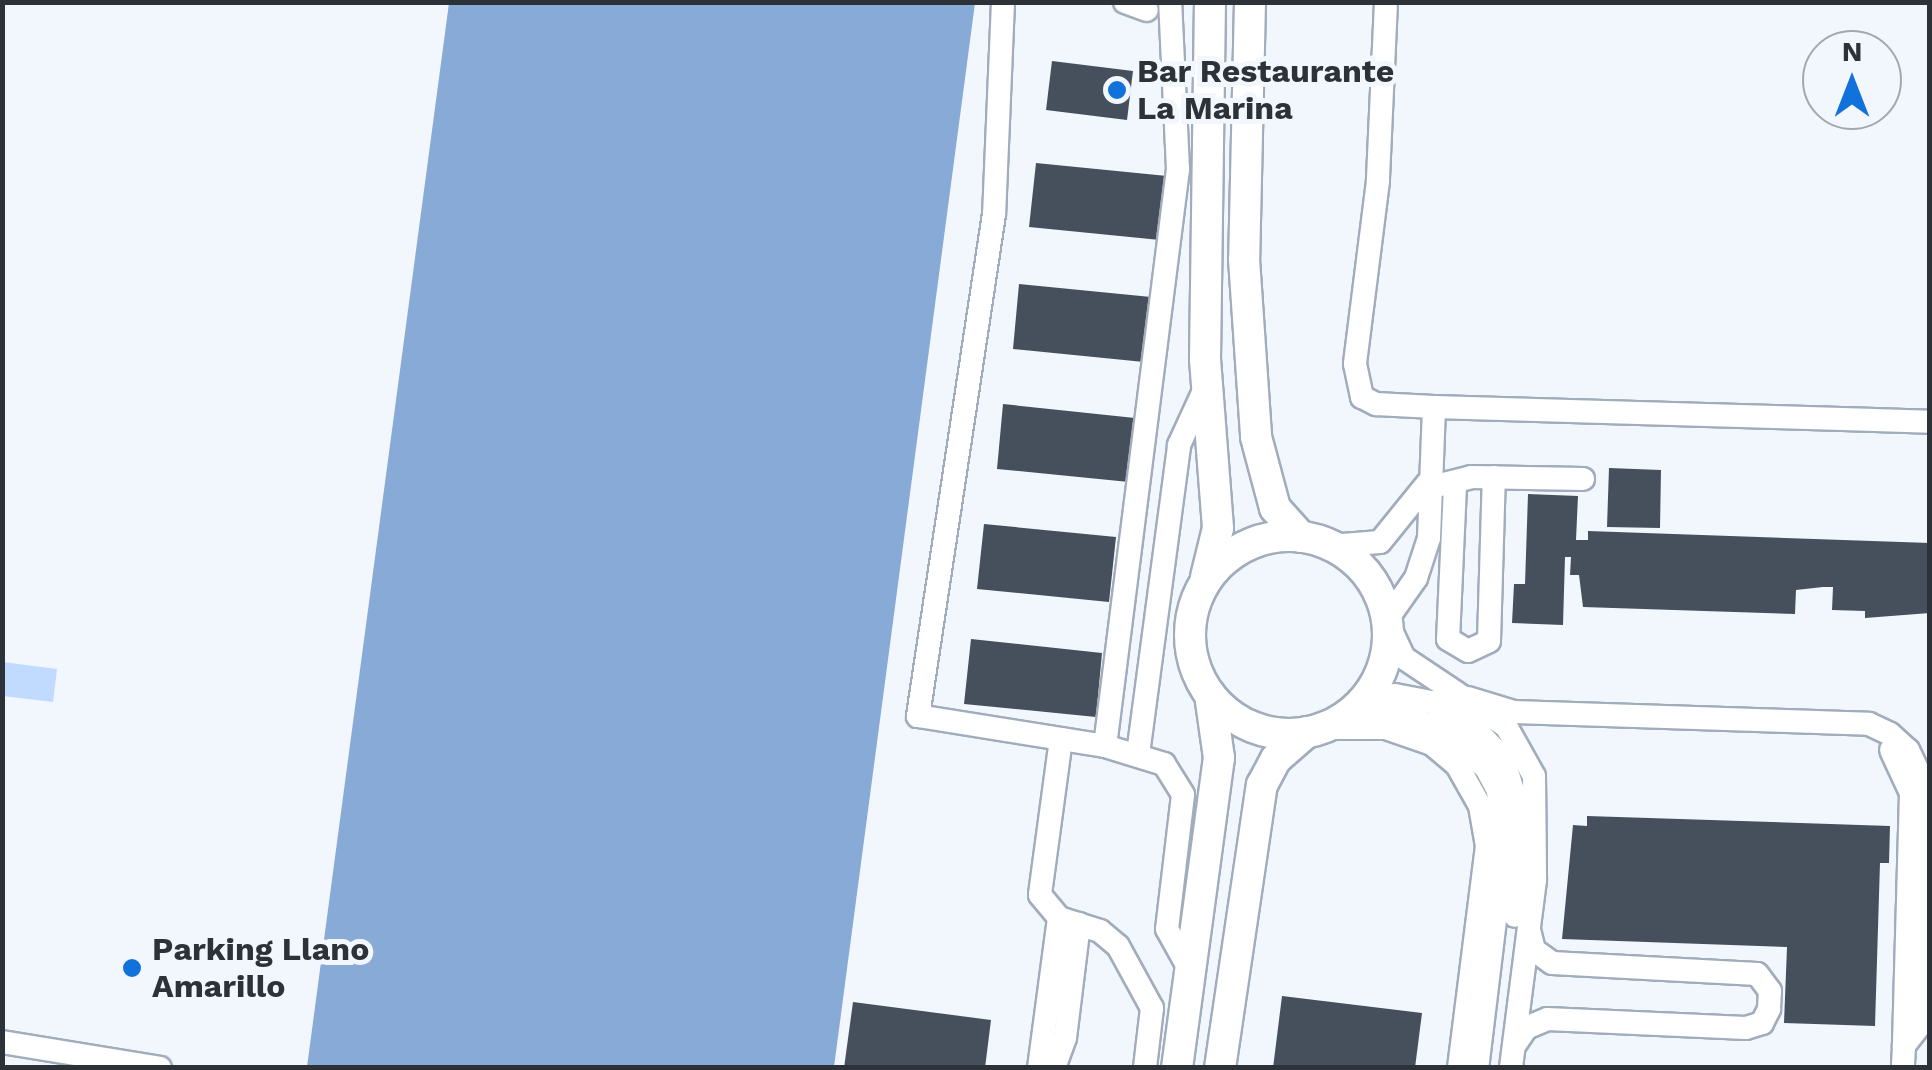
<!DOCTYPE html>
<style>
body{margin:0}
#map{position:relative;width:1932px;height:1070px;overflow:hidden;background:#f2f7fe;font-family:"Work Sans",sans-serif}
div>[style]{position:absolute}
.green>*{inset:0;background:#c0dbff}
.water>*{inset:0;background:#88aad6}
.building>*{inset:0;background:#46505d}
.roads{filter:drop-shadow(2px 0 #a1acbc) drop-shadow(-2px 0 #a1acbc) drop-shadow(0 2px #a1acbc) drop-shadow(0 -2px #a1acbc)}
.minor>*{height:22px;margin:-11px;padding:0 11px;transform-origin:11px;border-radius:11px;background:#fff}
.major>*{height:30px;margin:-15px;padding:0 15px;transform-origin:15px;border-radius:15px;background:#fff}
.major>.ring{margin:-15px;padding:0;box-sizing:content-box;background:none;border:30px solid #fff;border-radius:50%}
.dots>*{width:28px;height:28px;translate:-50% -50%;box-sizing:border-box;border:5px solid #f2f7fe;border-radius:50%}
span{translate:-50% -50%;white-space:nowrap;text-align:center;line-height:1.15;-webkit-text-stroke:10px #f2f7fe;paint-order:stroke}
.poi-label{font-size:32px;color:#2d3238;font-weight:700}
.left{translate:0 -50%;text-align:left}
.frame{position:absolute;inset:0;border:5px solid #2d3238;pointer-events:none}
.north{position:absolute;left:1802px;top:30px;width:100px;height:100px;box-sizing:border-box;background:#f2f7fe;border:2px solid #a3a8af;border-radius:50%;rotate:0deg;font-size:28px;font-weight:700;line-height:40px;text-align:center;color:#2d3238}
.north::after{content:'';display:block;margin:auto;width:35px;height:45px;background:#1272db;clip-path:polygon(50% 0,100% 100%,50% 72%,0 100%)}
</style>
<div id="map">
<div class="green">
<i style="clip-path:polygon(3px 662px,57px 669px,53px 702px,3px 696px)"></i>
</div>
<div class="water">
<i style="clip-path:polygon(449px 3px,975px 3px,834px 1067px,307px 1067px)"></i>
</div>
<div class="building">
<i style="clip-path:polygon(1052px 61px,1133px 71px,1127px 120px,1046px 110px)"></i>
<i style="clip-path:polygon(1036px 163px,1167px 176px,1160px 240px,1029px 227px)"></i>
<i style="clip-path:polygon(1019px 284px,1151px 297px,1144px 362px,1013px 349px)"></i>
<i style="clip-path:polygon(1003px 404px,1135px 418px,1129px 482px,997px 469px)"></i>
<i style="clip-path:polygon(1609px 468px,1661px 470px,1660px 528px,1607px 527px)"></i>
<i style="clip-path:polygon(1528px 494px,1578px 496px,1576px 540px,1588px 540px,1588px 531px,1930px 543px,1930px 613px,1865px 618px,1865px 611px,1832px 610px,1833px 587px,1823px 587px,1796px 590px,1795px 614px,1583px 607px,1579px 575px,1570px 575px,1571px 557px,1565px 557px,1563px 625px,1512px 623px,1514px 584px,1525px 584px)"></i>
<i style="clip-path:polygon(984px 524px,1116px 537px,1109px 602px,977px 589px)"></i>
<i style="clip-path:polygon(971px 639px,1102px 653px,1096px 717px,964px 704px)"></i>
<i style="clip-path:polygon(1587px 816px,1890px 826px,1889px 863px,1880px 863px,1875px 1026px,1784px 1023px,1787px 947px,1562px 939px,1573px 825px,1587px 826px)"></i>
<i style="clip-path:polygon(1282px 996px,1422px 1013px,1415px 1068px,1273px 1068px)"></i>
<i style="clip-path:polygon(853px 1002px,991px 1020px,985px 1068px,844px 1068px)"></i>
</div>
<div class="roads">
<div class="minor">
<i style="left:1003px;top:2px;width:212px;rotate:92.4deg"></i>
<i style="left:994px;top:214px;width:508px;rotate:98.61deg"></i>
<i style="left:918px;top:716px;width:189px;rotate:9.1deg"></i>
<i style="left:1105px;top:746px;width:62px;rotate:17deg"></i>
<i style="left:1164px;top:764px;width:36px;rotate:58deg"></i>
<i style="left:1183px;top:795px;width:135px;rotate:96.8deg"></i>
<i style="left:1167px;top:929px;width:49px;rotate:60.8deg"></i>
<i style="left:1125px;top:2px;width:23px;rotate:20deg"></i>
<i style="left:1386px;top:2px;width:179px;rotate:92.6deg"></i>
<i style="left:1378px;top:181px;width:184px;rotate:97.2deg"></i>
<i style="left:1355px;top:364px;width:34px;rotate:78deg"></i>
<i style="left:1362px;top:397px;width:16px;rotate:27deg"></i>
<i style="left:1376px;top:404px;width:58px;rotate:3deg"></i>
<i style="left:1434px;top:407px;width:496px;rotate:1.7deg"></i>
<i style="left:1440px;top:485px;width:32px;rotate:-14deg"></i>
<i style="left:1471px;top:477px;width:112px;rotate:1deg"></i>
<i style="left:1455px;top:486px;width:153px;rotate:92.6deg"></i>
<i style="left:1448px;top:639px;width:23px;rotate:31deg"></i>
<i style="left:1468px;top:651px;width:23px;rotate:-25deg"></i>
<i style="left:1489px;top:641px;width:164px;rotate:-88.3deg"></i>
<i style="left:1330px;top:546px;width:50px;rotate:-4.6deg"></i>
<i style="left:1380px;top:542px;width:75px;rotate:-51deg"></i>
<i style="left:1388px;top:618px;width:49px;rotate:-55deg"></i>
<i style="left:1416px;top:578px;width:42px;rotate:-72deg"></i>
<i style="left:1429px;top:538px;width:131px;rotate:-87.8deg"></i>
<i style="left:1389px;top:626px;width:35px;rotate:65deg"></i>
<i style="left:1404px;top:658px;width:123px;rotate:33.7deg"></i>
<i style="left:1506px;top:726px;width:57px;rotate:60.8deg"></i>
<i style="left:1534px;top:776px;width:104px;rotate:89.4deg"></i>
<i style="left:1535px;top:880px;width:190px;rotate:97.3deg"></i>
<i style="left:1468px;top:698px;width:48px;rotate:16.9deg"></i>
<i style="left:1514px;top:712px;width:355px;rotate:1.9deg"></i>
<i style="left:1869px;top:724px;width:23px;rotate:25deg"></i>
<i style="left:1890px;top:734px;width:24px;rotate:42deg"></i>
<i style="left:1908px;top:750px;width:47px;rotate:64.5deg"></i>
<i style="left:1928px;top:792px;width:228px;rotate:91deg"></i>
<i style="left:1924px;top:1020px;width:33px;rotate:128deg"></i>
<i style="left:1904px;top:1046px;width:22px;rotate:93deg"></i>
<i style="left:1365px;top:700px;width:30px;rotate:-9deg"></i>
<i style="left:1395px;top:695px;width:37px;rotate:11deg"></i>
<i style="left:1431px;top:702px;width:46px;rotate:29.9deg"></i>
<i style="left:1471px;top:725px;width:46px;rotate:45.9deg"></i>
<i style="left:1503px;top:758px;width:62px;rotate:73deg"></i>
<i style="left:1521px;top:817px;width:99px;rotate:93.5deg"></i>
<i style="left:1353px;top:712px;width:39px"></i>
<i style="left:1392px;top:712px;width:55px;rotate:19.1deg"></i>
<i style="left:1444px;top:730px;width:57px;rotate:42.1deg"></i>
<i style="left:1486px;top:768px;width:26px;rotate:62deg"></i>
<i style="left:1498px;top:791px;width:55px;rotate:83.8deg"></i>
<i style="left:1504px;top:846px;width:224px;rotate:96.9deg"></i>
<i style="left:1323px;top:728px;width:63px"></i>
<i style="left:1386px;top:728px;width:49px;rotate:19.2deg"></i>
<i style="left:1432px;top:744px;width:33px;rotate:40deg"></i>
<i style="left:1457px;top:765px;width:47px;rotate:60.7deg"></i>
<i style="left:1480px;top:806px;width:41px;rotate:80.1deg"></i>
<i style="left:1487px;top:846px;width:224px;rotate:97.2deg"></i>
<i style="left:1061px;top:739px;width:157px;rotate:97.7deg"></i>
<i style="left:1040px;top:895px;width:30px;rotate:50deg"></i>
<i style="left:1059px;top:918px;width:43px;rotate:17.6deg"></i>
<i style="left:1100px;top:931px;width:23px;rotate:40deg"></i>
<i style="left:1118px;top:946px;width:71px;rotate:61.3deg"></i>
<i style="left:1152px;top:1008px;width:60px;rotate:96.7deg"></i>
<i style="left:1105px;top:746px;width:582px;rotate:-82.79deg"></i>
<i style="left:1178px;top:169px;width:167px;rotate:-92.7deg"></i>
<i style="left:1891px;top:750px;width:47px;rotate:65.1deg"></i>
<i style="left:1911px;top:793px;width:253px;rotate:91.6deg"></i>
<i style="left:1138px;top:754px;width:312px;rotate:-82.4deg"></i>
<i style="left:1179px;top:445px;width:67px;rotate:-65.3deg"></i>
<i style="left:2px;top:1042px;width:160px;rotate:9.3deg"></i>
<i style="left:1514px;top:1046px;width:22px;rotate:-56deg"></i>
<i style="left:1526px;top:1028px;width:23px;rotate:-23deg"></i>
<i style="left:1547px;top:1019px;width:199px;rotate:2.6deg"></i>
<i style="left:1746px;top:1028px;width:17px;rotate:-17deg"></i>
<i style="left:1762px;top:1023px;width:16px;rotate:-63deg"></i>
<i style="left:1769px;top:1009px;width:18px;rotate:-87deg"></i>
<i style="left:1770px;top:991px;width:21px;rotate:-127deg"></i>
<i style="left:1757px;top:974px;width:205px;rotate:-176.9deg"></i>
<i style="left:1552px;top:963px;width:22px;rotate:-144deg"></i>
<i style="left:1534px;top:950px;width:21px;rotate:-104deg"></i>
<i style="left:1039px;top:1068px;width:151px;rotate:-82.4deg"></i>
<i style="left:1054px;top:1068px;width:32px;rotate:-70deg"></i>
<i style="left:1065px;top:1038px;width:115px;rotate:-83deg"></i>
</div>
<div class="major">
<i style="left:1250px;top:2px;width:257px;rotate:91.3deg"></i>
<i style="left:1244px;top:259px;width:178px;rotate:86.1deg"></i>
<i style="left:1256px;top:437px;width:73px;rotate:75deg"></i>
<i style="left:1275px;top:508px;width:39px;rotate:48deg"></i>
<i class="ring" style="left:1190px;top:536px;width:168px;height:168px"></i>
<i style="left:1206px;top:577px;width:50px;rotate:-76.2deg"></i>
<i style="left:1218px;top:528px;width:169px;rotate:-94.4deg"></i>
<i style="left:1205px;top:359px;width:357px;rotate:-89.2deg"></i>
<i style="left:1177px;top:1068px;width:313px;rotate:-82.3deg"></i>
<i style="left:1219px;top:758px;width:64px;rotate:-98.1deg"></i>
<i style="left:1220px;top:1068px;width:286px;rotate:-81.6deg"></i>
<i style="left:1262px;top:785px;width:30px;rotate:-62deg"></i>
<i style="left:1276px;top:759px;width:41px;rotate:-41.1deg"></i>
</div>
</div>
<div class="dots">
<i style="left:1117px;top:90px;background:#1272db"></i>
<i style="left:132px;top:968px;background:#1272db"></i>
</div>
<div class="poi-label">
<span class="left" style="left:1137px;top:90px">Bar Restaurante<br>La Marina</span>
<span class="left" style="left:152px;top:968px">Parking Llano<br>Amarillo</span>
</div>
<div class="frame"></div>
<div class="north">N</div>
</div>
